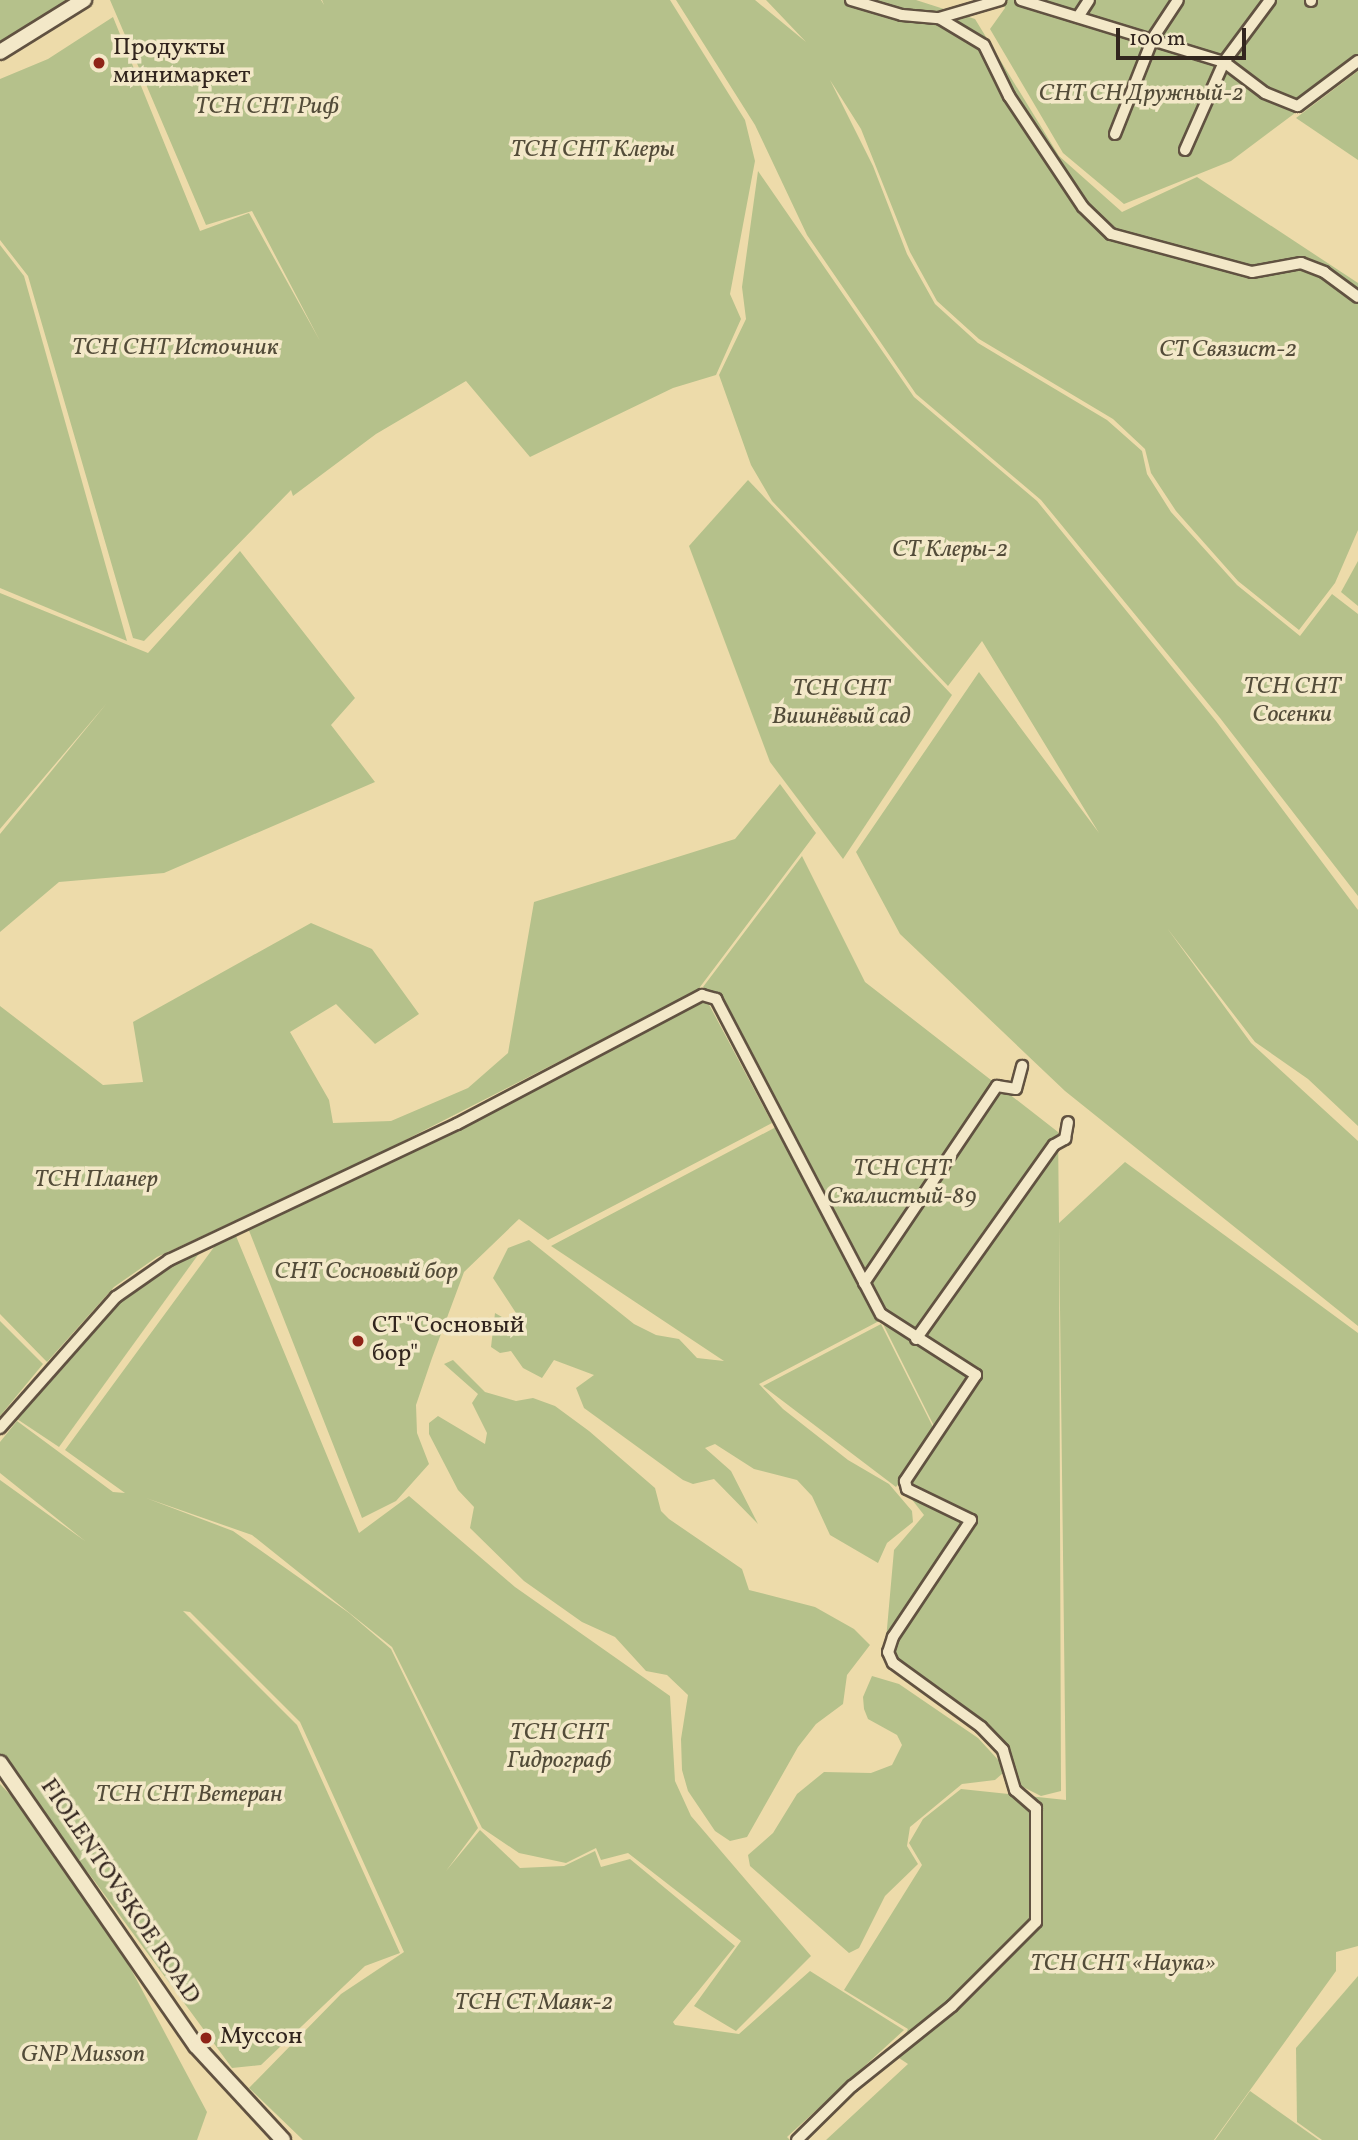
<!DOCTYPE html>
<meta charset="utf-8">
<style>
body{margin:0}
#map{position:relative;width:1358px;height:2140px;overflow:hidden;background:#eddbaa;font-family:Vollkorn,serif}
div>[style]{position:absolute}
.green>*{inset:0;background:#b5c18b}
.roads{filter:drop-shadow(2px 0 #615241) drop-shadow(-2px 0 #615241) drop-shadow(0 2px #615241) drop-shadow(0 -2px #615241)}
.minor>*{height:10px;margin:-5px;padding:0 5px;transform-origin:5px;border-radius:5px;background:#f3e8c8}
.secondary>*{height:14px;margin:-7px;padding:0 7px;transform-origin:7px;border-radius:7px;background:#f3e8c8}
.dots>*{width:19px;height:19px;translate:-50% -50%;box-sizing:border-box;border:4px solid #f3e8c8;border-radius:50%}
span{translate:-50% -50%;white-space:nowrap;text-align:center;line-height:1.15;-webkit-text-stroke:7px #f3e8c8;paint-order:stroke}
.poi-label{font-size:24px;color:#32251e}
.left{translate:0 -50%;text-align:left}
.park-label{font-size:24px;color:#534c39;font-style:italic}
.street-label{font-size:24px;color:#32251e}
.scale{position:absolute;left:1116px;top:28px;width:130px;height:32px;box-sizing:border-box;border:4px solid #32251e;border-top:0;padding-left:9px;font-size:21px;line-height:24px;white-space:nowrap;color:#32251e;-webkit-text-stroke:5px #f3e8c8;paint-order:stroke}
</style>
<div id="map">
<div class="green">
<i style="clip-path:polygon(0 0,72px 0,0 44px)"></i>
<i style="clip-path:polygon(110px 0,321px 0,324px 5px,322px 0,670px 0,745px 120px,755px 161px,730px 294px,741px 319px,716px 375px,673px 388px,530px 457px,466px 381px,376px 434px,293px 496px,291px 490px,144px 641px,133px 638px,28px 276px,0 240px,0 79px,48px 59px,113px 17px,200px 231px,249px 213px,320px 341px,252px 211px,206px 225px)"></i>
<i style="clip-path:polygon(676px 0,755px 0,806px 42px,766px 0,916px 0,975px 19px,1059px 156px,1122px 212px,1197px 177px,1358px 283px,1358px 530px,1335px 583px,1299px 630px,1238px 581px,1176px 511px,1151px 473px,1145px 449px,1113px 419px,979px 339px,937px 301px,910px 252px,861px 129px,830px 80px,873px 166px,907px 254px,935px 304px,978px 343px,1107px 420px,1142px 451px,1147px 474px,1171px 512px,1237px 585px,1300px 636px,1332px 594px,1358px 614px,1358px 896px,1220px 718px,1041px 500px,916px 394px,807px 235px,755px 125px)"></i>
<i style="clip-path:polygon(1002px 0,1358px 0,1358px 66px,1231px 161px,1124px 204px,1063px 153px,990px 29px,1005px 8px)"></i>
<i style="clip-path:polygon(1358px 71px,1358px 160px,1296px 118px)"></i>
<i style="clip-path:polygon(758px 171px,914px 397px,1037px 501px,1216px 721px,1358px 910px,1358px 1126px,1308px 1079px,1255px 1042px,1167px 928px,1251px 1043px,1358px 1141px,1358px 1326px,1065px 1091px,900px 934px,856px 852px,979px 672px,1099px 833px,982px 641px,948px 686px,772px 501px,751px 465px,719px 375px,746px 319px,742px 287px)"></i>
<i style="clip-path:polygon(0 245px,24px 276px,127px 641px,0 588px)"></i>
<i style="clip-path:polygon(748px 480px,952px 695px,843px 859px,770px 762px,689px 546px)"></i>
<i style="clip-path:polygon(240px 551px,355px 698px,331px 725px,375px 782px,164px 873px,59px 882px,0 932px,0 834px,107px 703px,0 829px,0 593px,148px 653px)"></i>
<i style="clip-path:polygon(1358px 561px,1358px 606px,1341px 592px)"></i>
<i style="clip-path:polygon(780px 784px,816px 833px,697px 991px,370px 1158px,157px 1257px,114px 1287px,47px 1362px,0 1314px,0 1006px,103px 1085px,143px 1082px,133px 1022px,311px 923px,372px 949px,419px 1014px,375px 1044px,336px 1004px,290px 1032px,329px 1100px,333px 1123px,391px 1121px,468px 1088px,508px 1053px,534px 902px,735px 839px)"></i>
<i style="clip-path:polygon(802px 856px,865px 982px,1058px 1132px,1059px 1223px,1125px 1162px,1358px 1333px,1358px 1946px,1336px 1952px,1336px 1971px,1214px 2140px,826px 2140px,908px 2064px,896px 2056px,908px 2029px,844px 1990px,922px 1865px,909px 1843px,923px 1819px,961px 1789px,1066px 1800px,1059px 1226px,1061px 1791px,1041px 1796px,1021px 1786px,1012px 1756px,884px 1662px,894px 1550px,924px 1515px,899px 1483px,896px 1487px,763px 1386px,881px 1324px,933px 1427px,905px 1472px,935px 1428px,881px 1320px,759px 1384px,783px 1409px,848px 1460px,889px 1484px,912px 1511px,913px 1522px,887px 1543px,878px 1563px,830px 1535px,812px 1496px,797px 1480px,754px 1469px,715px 1444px,705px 1448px,731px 1471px,758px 1524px,714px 1479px,693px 1484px,683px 1480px,584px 1408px,576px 1388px,594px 1375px,554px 1360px,542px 1378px,523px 1368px,511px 1351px,500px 1353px,491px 1347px,495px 1313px,514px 1324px,516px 1313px,493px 1278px,508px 1248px,529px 1240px,634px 1324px,656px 1335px,679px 1339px,697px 1358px,724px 1361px,551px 1246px,776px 1127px,703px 987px)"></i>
<i style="clip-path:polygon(705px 997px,772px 1123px,548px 1240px,519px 1219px,464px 1272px,432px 1358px,416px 1405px,417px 1433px,429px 1464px,396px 1501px,362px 1518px,248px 1228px,482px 1115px)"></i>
<i style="clip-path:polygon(236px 1236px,359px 1533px,409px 1496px,515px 1587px,670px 1696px,675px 1781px,691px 1816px,811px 1956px,736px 2031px,694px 2006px,741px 1941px,628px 1853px,601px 1860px,596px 1848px,566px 1863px,519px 1853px,482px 1828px,392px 1647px,252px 1535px,146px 1498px,233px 1531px,349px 1613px,391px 1649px,478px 1828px,446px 1871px,480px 1830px,520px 1868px,564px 1866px,595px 1851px,601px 1867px,630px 1859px,735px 1946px,673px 2022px,675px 2025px,739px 2034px,810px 1971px,904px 2030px,787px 2137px,790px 2140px,303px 2140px,249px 2088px,341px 1994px,404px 1952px,300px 1722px,190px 1612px,183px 1611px,297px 1725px,400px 1953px,365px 1966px,261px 2065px,232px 2068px,90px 1875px,0 1774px,0 1480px,85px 1541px,0 1473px,0 1442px,17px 1421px,113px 1492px,125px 1493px,65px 1450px,217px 1243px)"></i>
<i style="clip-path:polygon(203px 1248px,59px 1447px,17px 1419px,119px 1299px,156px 1273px)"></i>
<i style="clip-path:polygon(0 1321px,43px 1364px,0 1416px)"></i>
<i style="clip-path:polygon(453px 1360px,485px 1392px,516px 1401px,533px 1398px,555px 1406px,589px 1431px,655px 1488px,661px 1511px,669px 1519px,742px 1569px,749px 1590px,815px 1607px,854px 1629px,870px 1645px,847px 1675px,843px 1704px,816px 1724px,798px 1747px,747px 1837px,730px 1841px,715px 1831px,688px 1791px,682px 1770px,681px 1739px,688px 1695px,667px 1675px,646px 1671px,615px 1637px,582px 1622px,524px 1581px,470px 1528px,474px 1507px,458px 1490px,429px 1434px,429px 1423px,438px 1416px,485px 1444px,487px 1433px,472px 1403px,478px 1394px,444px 1364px)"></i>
<i style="clip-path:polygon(872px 1676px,899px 1684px,978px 1738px,1001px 1763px,1003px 1773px,995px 1780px,962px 1784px,910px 1827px,907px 1846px,918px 1864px,885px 1896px,859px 1948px,849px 1953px,750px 1866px,748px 1855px,773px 1833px,797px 1794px,824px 1772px,871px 1773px,892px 1765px,902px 1745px,897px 1735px,868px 1719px,864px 1709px,863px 1697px)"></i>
<i style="clip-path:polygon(0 1784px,24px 1809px,124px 1956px,207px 2112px,197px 2140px,0 2140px)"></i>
<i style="clip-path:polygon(1358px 1976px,1358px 2140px,1322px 2140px,1297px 2122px,1296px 2048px)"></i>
<i style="clip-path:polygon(1250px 2091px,1319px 2140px,1215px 2140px)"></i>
</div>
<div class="roads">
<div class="minor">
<i style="left:851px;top:0;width:53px;rotate:16.4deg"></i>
<i style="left:902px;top:15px;width:37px;rotate:5deg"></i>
<i style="left:939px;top:18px;width:64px;rotate:-16.4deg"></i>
<i style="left:1021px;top:0;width:212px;rotate:17deg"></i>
<i style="left:1224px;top:62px;width:51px;rotate:37.1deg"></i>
<i style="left:1265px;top:93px;width:35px;rotate:22deg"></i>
<i style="left:1298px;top:106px;width:75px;rotate:-36.9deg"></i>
<i style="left:1311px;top:1px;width:1px;rotate:-90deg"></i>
<i style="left:1078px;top:17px;width:20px;rotate:-57deg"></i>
<i style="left:939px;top:18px;width:52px;rotate:31deg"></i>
<i style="left:984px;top:45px;width:57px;rotate:63.9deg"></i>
<i style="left:1009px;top:96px;width:133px;rotate:56.3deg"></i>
<i style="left:1083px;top:207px;width:39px;rotate:44deg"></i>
<i style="left:1111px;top:234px;width:146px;rotate:15.1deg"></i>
<i style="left:1252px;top:272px;width:50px;rotate:-10.4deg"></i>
<i style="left:1301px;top:263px;width:25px;rotate:21deg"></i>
<i style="left:1324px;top:272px;width:42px;rotate:36.3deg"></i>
<i style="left:1115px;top:134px;width:103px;rotate:-68.4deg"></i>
<i style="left:1153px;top:38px;width:45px;rotate:-56.7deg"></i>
<i style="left:1185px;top:150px;width:96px;rotate:-66.1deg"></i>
<i style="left:1224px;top:62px;width:77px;rotate:-53.4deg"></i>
<i style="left:864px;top:1283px;width:238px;rotate:-56deg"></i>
<i style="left:997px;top:1086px;width:19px;rotate:9deg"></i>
<i style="left:1016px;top:1089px;width:24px;rotate:-75deg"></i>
<i style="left:916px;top:1339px;width:238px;rotate:-54.6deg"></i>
<i style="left:1054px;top:1145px;width:13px;rotate:-29deg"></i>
<i style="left:1065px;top:1139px;width:17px;rotate:-80deg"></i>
<i style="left:0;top:1428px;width:175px;rotate:-48.5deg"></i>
<i style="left:116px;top:1297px;width:65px;rotate:-34.9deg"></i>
<i style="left:169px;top:1260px;width:318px;rotate:-25.3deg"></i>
<i style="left:457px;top:1124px;width:277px;rotate:-27.8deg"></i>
<i style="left:702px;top:995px;width:15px;rotate:16deg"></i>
<i style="left:716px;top:999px;width:356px;rotate:62.4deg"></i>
<i style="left:881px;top:1314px;width:113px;rotate:32.7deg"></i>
<i style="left:976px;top:1375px;width:128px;rotate:123.8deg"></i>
<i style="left:905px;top:1481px;width:8px;rotate:76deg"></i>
<i style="left:907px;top:1489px;width:71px;rotate:25.8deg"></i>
<i style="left:971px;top:1520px;width:141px;rotate:123.7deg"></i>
<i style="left:893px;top:1637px;width:16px;rotate:108deg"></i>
<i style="left:888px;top:1652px;width:12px;rotate:66deg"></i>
<i style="left:893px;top:1663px;width:109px;rotate:36deg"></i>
<i style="left:981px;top:1727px;width:32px;rotate:46deg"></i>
<i style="left:1003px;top:1750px;width:42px;rotate:73.3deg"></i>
<i style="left:1015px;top:1790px;width:28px;rotate:41deg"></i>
<i style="left:1036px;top:1808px;width:114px;rotate:90deg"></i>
<i style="left:1036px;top:1922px;width:119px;rotate:135deg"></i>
<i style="left:952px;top:2006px;width:128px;rotate:141.3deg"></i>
<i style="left:852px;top:2086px;width:77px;rotate:135.5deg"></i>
</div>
<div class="secondary">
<i style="left:0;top:52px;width:99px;rotate:-31.8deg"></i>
<i style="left:0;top:1763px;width:344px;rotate:55.3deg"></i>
<i style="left:196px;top:2046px;width:128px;rotate:47.2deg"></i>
</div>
</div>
<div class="dots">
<i style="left:99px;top:63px;background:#8f2418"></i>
<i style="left:358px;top:1341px;background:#8f2418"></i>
<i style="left:206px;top:2038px;background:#8f2418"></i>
</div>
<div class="poi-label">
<span class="left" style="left:113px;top:63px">Продукты<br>минимаркет</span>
<span class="left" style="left:372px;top:1341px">СТ "Сосновый<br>бор"</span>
<span class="left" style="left:220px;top:2038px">Муссон</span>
</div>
<div class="park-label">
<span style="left:1141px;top:95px">СНТ СН Дружный-2</span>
<span style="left:267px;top:108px">ТСН СНТ Риф</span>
<span style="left:593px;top:151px">ТСН СНТ Клеры</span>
<span style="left:175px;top:349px">ТСН СНТ Источник</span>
<span style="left:1228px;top:351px">СТ Связист-2</span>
<span style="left:950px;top:551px">СТ Клеры-2</span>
<span style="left:1292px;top:702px">ТСН СНТ<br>Сосенки</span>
<span style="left:841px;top:704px">ТСН СНТ<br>Вишнёвый сад</span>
<span style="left:902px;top:1184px">ТСН СНТ<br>Скалистый-89</span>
<span style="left:96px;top:1181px">ТСН Планер</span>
<span style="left:366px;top:1273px">СНТ Сосновый бор</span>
<span style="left:559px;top:1748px">ТСН СНТ<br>Гидрограф</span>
<span style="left:189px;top:1796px">ТСН СНТ Ветеран</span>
<span style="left:1123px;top:1965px">ТСН СНТ «Наука»</span>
<span style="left:534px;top:2004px">ТСН СТ Маяк-2</span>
<span style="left:83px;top:2056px">GNP Musson</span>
</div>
<div class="street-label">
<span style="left:119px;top:1892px;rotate:56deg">FIOLENTOVSKOE ROAD</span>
</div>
<div class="scale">100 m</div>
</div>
